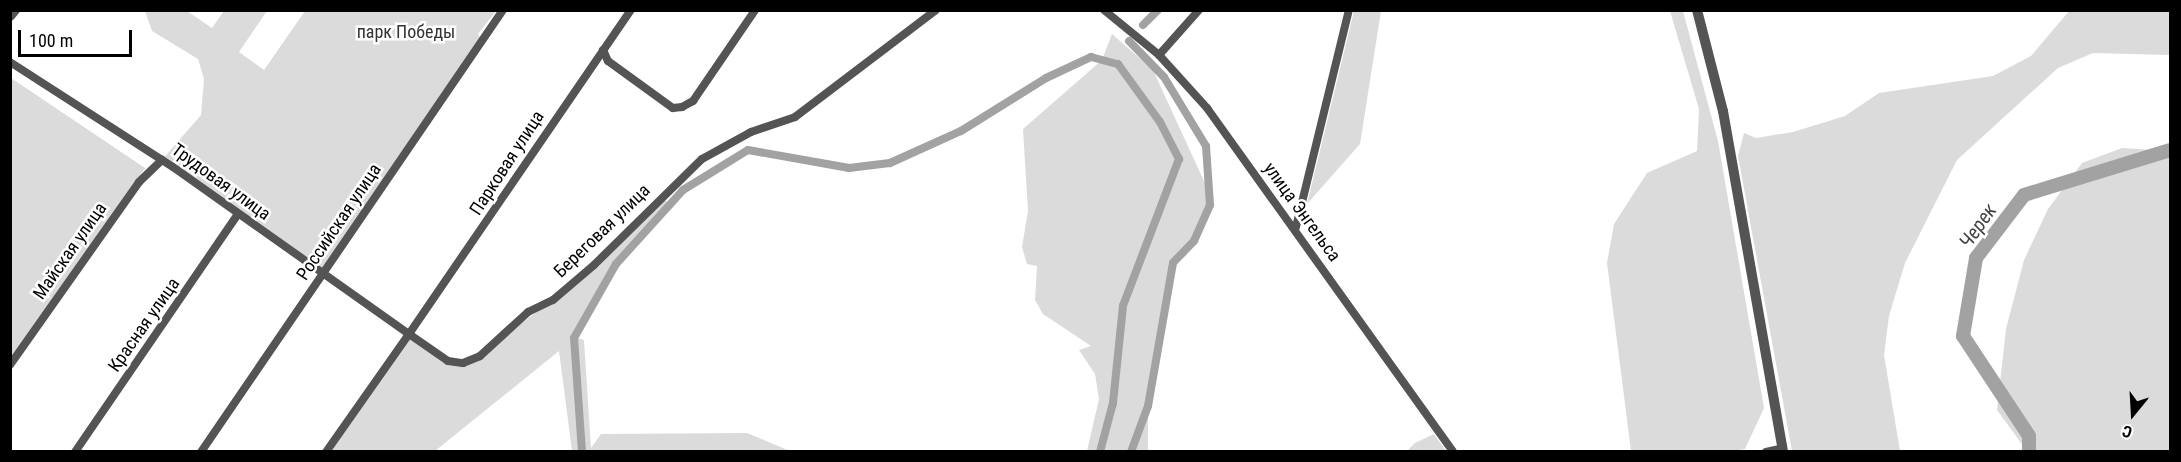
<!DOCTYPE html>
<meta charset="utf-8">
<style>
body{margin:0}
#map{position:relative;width:2181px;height:462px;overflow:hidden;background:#fff;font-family:"Roboto Condensed",sans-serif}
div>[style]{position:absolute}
.green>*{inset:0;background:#dbdbdb}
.canal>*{height:8px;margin:-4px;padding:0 4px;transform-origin:4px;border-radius:4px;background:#a2a2a2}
.river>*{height:14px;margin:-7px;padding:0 7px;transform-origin:7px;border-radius:7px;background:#a2a2a2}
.minor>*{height:8px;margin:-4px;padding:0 4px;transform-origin:4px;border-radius:4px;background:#545454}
.tertiary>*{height:10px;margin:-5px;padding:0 5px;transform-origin:5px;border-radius:5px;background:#545454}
span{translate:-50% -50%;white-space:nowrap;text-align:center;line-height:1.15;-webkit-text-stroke:5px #fff;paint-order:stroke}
.park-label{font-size:18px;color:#323232}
.street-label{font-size:18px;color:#000}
.water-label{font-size:20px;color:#434343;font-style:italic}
.frame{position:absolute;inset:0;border:12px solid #000;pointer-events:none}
.north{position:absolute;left:2103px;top:384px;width:60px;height:60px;-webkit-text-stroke:4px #fff;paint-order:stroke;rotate:198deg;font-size:16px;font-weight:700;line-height:24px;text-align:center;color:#000}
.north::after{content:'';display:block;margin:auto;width:21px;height:27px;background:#000;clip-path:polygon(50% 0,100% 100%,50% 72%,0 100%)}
.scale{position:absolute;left:18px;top:30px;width:114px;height:27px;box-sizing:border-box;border:3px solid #000;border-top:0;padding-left:8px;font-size:18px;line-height:21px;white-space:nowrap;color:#000;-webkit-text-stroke:4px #fff;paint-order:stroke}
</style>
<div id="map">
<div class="green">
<i style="clip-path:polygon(2070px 10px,2170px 11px,2170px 55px,2093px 53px,2058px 68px,1957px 160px,1905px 263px,1889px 316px,1884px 355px,1900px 451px,1792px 451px,1738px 156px,1744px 133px,1756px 138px,1793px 132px,1845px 116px,1879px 93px,1993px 76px,2031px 56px)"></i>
<i style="clip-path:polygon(145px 11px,187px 11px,212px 28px,224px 11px,267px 11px,239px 52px,264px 70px,305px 11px,496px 11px,478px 34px,482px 43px,326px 271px,162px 160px,201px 115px,204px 79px,198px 59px,152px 31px)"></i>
<i style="clip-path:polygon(1354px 11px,1381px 11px,1360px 144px,1307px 204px)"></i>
<i style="clip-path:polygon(1670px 11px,1683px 11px,1718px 141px,1764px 408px,1745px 449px,1733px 451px,1631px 451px,1607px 263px,1614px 224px,1647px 173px,1697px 151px,1699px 109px)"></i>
<i style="clip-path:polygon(1112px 34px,1153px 70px,1209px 192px,1210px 205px,1194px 241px,1173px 263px,1148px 406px,1148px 451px,1087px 451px,1099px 399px,1095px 374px,1079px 350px,1091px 346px,1043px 314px,1035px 300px,1037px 266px,1027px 264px,1022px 247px,1028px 211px,1023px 129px,1102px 60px)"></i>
<i style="clip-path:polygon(11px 78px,145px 168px,11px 363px)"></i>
<i style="clip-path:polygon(2122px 148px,2170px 151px,2170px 451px,2027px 451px,1997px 410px,2006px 329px,2024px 260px,2048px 209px,2082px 163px)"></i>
<i style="clip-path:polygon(660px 197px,670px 204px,616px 264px,575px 337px,584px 340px,591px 448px,601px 434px,747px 433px,790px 451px,572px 451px,559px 351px,435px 451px,326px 452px,409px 334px,448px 361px,470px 361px,546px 305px)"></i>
<i style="clip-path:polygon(1434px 434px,1446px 451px,1407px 451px,1415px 443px)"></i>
</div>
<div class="canal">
<i style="left:1143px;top:25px;width:21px;rotate:-45deg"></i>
<i style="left:1129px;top:41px;width:50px;rotate:45.8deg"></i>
<i style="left:1164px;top:77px;width:81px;rotate:58.7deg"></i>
<i style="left:1206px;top:146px;width:59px;rotate:86.1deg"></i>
<i style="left:1210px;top:205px;width:39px;rotate:114deg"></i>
<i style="left:1194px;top:241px;width:30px;rotate:134deg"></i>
<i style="left:1173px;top:263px;width:145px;rotate:99.9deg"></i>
<i style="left:1148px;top:406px;width:49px;rotate:110.3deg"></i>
<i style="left:582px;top:452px;width:114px;rotate:-94deg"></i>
<i style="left:574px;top:338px;width:85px;rotate:-60.4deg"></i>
<i style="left:616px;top:264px;width:100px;rotate:-47.8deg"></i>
<i style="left:683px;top:190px;width:76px;rotate:-31.6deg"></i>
<i style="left:748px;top:150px;width:103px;rotate:10.1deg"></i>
<i style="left:849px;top:168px;width:41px;rotate:-7deg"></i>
<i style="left:890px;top:163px;width:78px;rotate:-24.3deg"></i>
<i style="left:961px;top:131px;width:100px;rotate:-31.9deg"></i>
<i style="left:1046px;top:78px;width:50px;rotate:-25deg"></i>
<i style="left:1091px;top:57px;width:28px;rotate:15deg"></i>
<i style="left:1118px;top:64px;width:72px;rotate:54.1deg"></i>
<i style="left:1160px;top:122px;width:42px;rotate:62.8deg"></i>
<i style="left:1179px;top:159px;width:157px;rotate:110.9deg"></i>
<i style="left:1123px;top:306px;width:98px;rotate:95.9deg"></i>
<i style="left:1113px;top:403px;width:51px;rotate:104.9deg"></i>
</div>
<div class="river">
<i style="left:2029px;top:452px;width:16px;rotate:-90deg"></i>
<i style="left:2029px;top:436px;width:120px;rotate:-123.4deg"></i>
<i style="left:1963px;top:336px;width:79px;rotate:-80.5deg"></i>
<i style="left:1976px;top:258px;width:79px;rotate:-52.7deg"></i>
<i style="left:2024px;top:195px;width:153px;rotate:-17.1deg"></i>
</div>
<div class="minor">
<i style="left:1104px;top:10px;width:71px;rotate:39.3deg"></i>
<i style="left:1159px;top:55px;width:72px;rotate:47.8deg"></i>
<i style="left:1207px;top:108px;width:423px;rotate:54.4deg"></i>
<i style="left:603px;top:50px;width:12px;rotate:66deg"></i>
<i style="left:608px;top:61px;width:80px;rotate:35.9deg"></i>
<i style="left:673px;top:108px;width:9px;rotate:-6deg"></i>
<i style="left:682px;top:107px;width:13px;rotate:-29deg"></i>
<i style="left:693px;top:101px;width:110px;rotate:-55.7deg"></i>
<i style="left:1159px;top:55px;width:60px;rotate:-48.4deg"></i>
<i style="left:10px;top:62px;width:194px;rotate:32.8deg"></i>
<i style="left:173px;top:167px;width:289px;rotate:35.3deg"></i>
<i style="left:409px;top:334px;width:393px;rotate:-55.6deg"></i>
<i style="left:1296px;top:227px;width:223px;rotate:-76.3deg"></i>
<i style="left:10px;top:365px;width:224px;rotate:-54.8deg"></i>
<i style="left:139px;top:182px;width:32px;rotate:-44deg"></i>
<i style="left:75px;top:452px;width:288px;rotate:-55.6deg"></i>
<i style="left:201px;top:452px;width:535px;rotate:-55.66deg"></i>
<i style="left:326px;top:452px;width:144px;rotate:-54.9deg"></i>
<i style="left:409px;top:334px;width:47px;rotate:34.7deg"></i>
<i style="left:448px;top:361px;width:15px;rotate:8deg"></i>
<i style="left:463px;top:363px;width:18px;rotate:-22deg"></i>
<i style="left:480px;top:356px;width:65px;rotate:-42.5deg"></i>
<i style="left:528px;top:312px;width:28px;rotate:-26deg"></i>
<i style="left:553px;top:300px;width:54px;rotate:-40.5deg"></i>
<i style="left:594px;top:265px;width:151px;rotate:-44.5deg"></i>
<i style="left:702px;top:159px;width:56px;rotate:-28.9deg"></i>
<i style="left:751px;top:132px;width:46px;rotate:-18.8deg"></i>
<i style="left:795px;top:117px;width:177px;rotate:-37.2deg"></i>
<i style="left:1766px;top:452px;width:17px;rotate:-13deg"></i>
</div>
<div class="tertiary">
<i style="left:1697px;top:10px;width:104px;rotate:75.6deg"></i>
<i style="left:1723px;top:111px;width:346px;rotate:80deg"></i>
<i style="left:10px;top:16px;width:8px;rotate:-50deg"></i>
</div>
<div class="park-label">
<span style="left:406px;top:32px">парк Победы</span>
</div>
<div class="street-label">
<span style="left:507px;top:163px;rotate:-57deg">Парковая улица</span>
<span style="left:221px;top:182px;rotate:36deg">Трудовая улица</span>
<span style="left:1302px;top:212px;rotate:54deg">улица Энгельса</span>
<span style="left:339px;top:222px;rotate:-56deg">Российская улица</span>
<span style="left:602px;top:231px;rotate:-44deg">Береговая улица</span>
<span style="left:70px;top:251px;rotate:-55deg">Майская улица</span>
<span style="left:144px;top:325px;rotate:-55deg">Красная улица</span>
</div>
<div class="water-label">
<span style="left:1978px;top:226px;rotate:-55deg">Черек</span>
</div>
<div class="frame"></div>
<div class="north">С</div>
<div class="scale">100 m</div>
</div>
